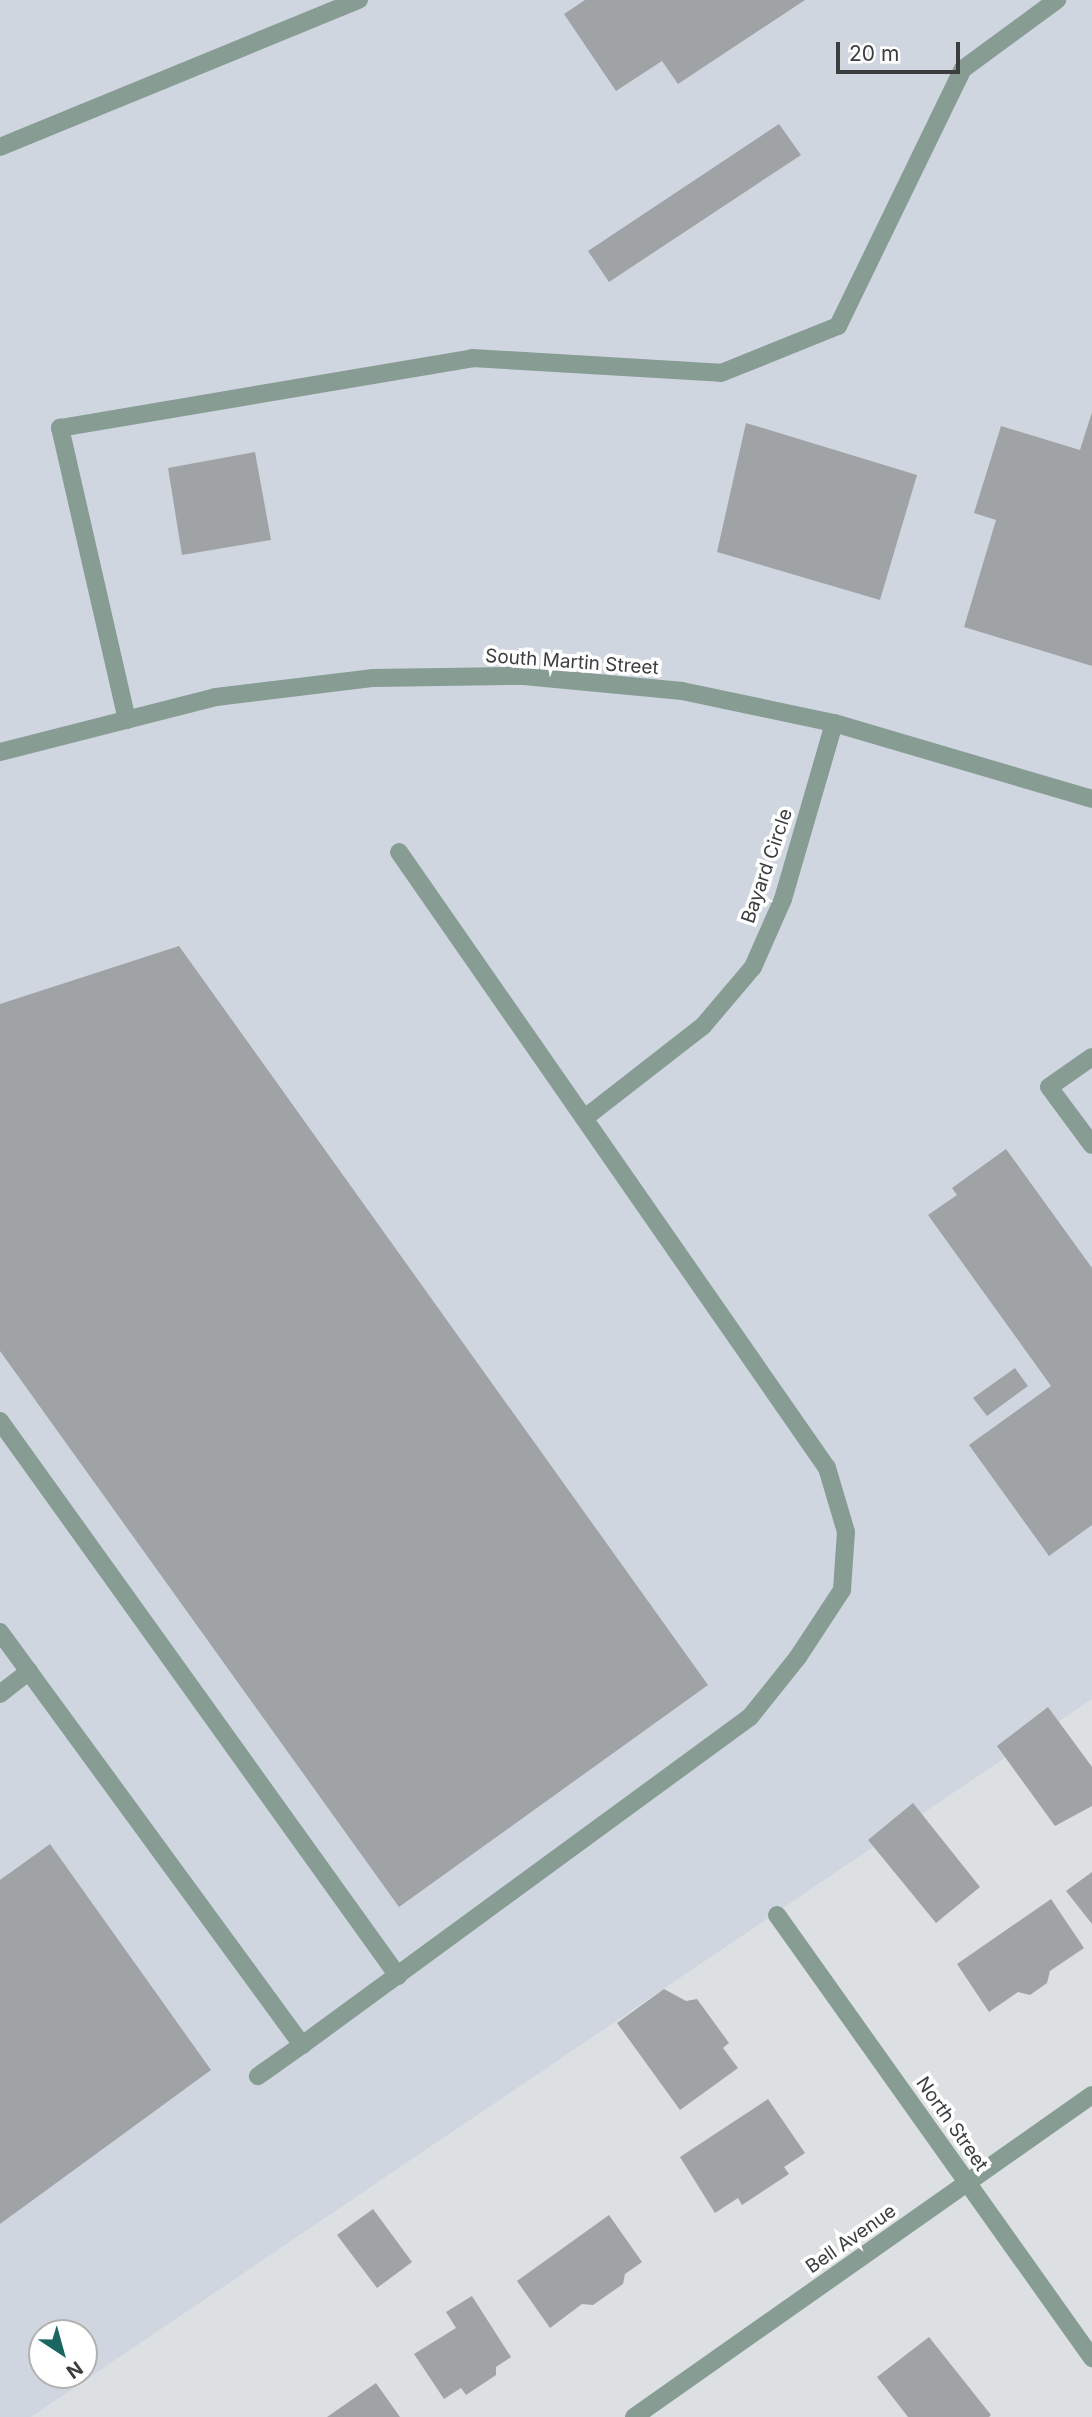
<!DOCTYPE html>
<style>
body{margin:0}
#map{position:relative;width:1092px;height:2417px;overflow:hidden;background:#dde0e3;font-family:Inter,sans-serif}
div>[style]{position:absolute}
.built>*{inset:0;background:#cfd6e0}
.building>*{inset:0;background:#a0a3a6}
.minor>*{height:18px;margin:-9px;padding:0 9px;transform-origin:9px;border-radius:9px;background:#879c93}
span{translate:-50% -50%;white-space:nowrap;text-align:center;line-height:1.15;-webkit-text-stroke:7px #fff;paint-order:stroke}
.street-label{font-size:19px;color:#3b3d3e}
.north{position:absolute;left:28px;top:2319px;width:70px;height:70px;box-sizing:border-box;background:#fff;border:2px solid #b1b1b2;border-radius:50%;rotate:144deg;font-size:19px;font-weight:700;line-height:28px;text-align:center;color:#3b3d3e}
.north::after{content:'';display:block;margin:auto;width:24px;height:32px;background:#1b6661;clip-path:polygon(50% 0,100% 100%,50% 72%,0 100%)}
.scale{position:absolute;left:836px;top:42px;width:124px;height:32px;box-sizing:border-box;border:4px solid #3b3d3e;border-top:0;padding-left:9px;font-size:21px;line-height:24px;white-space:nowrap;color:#3b3d3e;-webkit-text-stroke:5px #fff;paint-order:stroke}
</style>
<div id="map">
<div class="built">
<i style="clip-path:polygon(evenodd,0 0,1092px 0,1092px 1699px,31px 2417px,0 2417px,0 0,42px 2333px,84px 2333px,84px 2375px,42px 2375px,42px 2333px)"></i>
</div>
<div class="building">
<i style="clip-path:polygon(585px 0,805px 0,678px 84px,662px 61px,616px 91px,564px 14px)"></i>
<i style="clip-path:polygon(779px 124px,801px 155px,609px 282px,588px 251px)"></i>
<i style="clip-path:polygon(1092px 412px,1092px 666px,964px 627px,996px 520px,974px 513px,1001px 426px,1080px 450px)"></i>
<i style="clip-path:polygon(746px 423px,917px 475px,880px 600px,717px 552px)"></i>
<i style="clip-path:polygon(255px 452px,271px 540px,182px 555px,168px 468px)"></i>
<i style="clip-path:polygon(179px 946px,708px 1685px,399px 1907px,0 1351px,0 1004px)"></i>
<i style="clip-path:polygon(1006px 1149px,1092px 1268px,1092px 1525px,1049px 1556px,969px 1445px,1051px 1386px,928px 1215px,957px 1195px,952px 1188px)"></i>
<i style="clip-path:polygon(1015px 1368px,1028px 1386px,987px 1416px,973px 1398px)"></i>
<i style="clip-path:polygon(1048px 1707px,1092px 1767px,1092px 1806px,1055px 1826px,997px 1746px)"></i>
<i style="clip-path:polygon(913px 1803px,980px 1887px,936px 1923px,868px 1840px)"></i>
<i style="clip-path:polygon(50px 1844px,211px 2070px,0 2224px,0 1880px)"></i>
<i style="clip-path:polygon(1092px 1872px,1092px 1924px,1066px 1891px)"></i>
<i style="clip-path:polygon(1051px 1899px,1084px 1948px,1050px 1971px,1047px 1983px,1030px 1995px,1018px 1992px,989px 2012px,957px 1964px)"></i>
<i style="clip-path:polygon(664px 1989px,686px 2001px,697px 1999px,729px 2043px,723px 2048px,738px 2068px,680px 2110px,617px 2023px)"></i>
<i style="clip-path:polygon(768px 2099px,805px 2153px,784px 2167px,789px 2174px,742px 2205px,738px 2198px,715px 2213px,680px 2157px)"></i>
<i style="clip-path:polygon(373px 2209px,412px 2262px,377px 2288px,337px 2235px)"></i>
<i style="clip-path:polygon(609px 2215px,642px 2262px,625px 2274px,623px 2284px,593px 2305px,582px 2304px,550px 2328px,517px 2281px)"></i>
<i style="clip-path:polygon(472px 2296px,511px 2357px,496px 2367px,496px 2375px,466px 2395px,461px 2388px,444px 2399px,414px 2354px,456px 2328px,446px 2312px)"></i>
<i style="clip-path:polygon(929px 2337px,991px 2415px,989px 2417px,908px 2417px,877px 2377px)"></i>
<i style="clip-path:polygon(376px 2383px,400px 2417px,327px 2417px)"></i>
</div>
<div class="minor">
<i style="left:0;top:147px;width:388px;rotate:-22.3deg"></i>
<i style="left:127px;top:720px;width:300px;rotate:-102.9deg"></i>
<i style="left:60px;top:428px;width:418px;rotate:-9.6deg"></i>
<i style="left:472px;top:358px;width:249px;rotate:3.4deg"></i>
<i style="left:721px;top:373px;width:126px;rotate:-21.9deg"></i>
<i style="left:838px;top:326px;width:286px;rotate:-64.1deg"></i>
<i style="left:963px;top:69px;width:117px;rotate:-36.3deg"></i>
<i style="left:0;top:752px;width:223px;rotate:-14.3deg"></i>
<i style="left:216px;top:697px;width:157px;rotate:-6.9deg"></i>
<i style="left:372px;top:678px;width:152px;rotate:-0.8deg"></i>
<i style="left:524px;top:676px;width:159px;rotate:5.4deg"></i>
<i style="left:682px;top:691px;width:155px;rotate:11.9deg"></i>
<i style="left:834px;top:723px;width:269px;rotate:16.4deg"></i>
<i style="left:1092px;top:1057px;width:52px;rotate:145.1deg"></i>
<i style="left:1049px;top:1087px;width:72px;rotate:53.4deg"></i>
<i style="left:586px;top:1117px;width:148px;rotate:-37.9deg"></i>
<i style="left:703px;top:1026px;width:77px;rotate:-49.7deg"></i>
<i style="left:753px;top:967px;width:74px;rotate:-66.2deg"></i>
<i style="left:783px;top:899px;width:183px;rotate:-73.8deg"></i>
<i style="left:0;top:1421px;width:683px;rotate:54.36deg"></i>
<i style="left:0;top:1632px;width:512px;rotate:53.82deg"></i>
<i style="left:302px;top:2045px;width:54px;rotate:144.8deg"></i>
<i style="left:0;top:1694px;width:37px;rotate:-38deg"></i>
<i style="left:777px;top:1915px;width:544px;rotate:54.58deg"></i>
<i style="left:302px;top:2045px;width:555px;rotate:-36.21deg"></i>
<i style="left:750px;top:1717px;width:77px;rotate:-51.3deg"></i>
<i style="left:798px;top:1657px;width:80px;rotate:-56.7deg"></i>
<i style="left:842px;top:1590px;width:58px;rotate:-86.1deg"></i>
<i style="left:846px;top:1532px;width:67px;rotate:-106.5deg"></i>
<i style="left:827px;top:1468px;width:750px;rotate:-124.79deg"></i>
<i style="left:634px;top:2417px;width:560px;rotate:-35.11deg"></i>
</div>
<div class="street-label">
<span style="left:572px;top:662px;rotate:4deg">South Martin Street</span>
<span style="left:767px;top:866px;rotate:-71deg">Bayard Circle</span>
<span style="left:952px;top:2124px;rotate:55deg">North Street</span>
<span style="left:851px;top:2239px;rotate:-35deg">Bell Avenue</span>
</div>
<div class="north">N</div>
<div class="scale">20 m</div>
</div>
